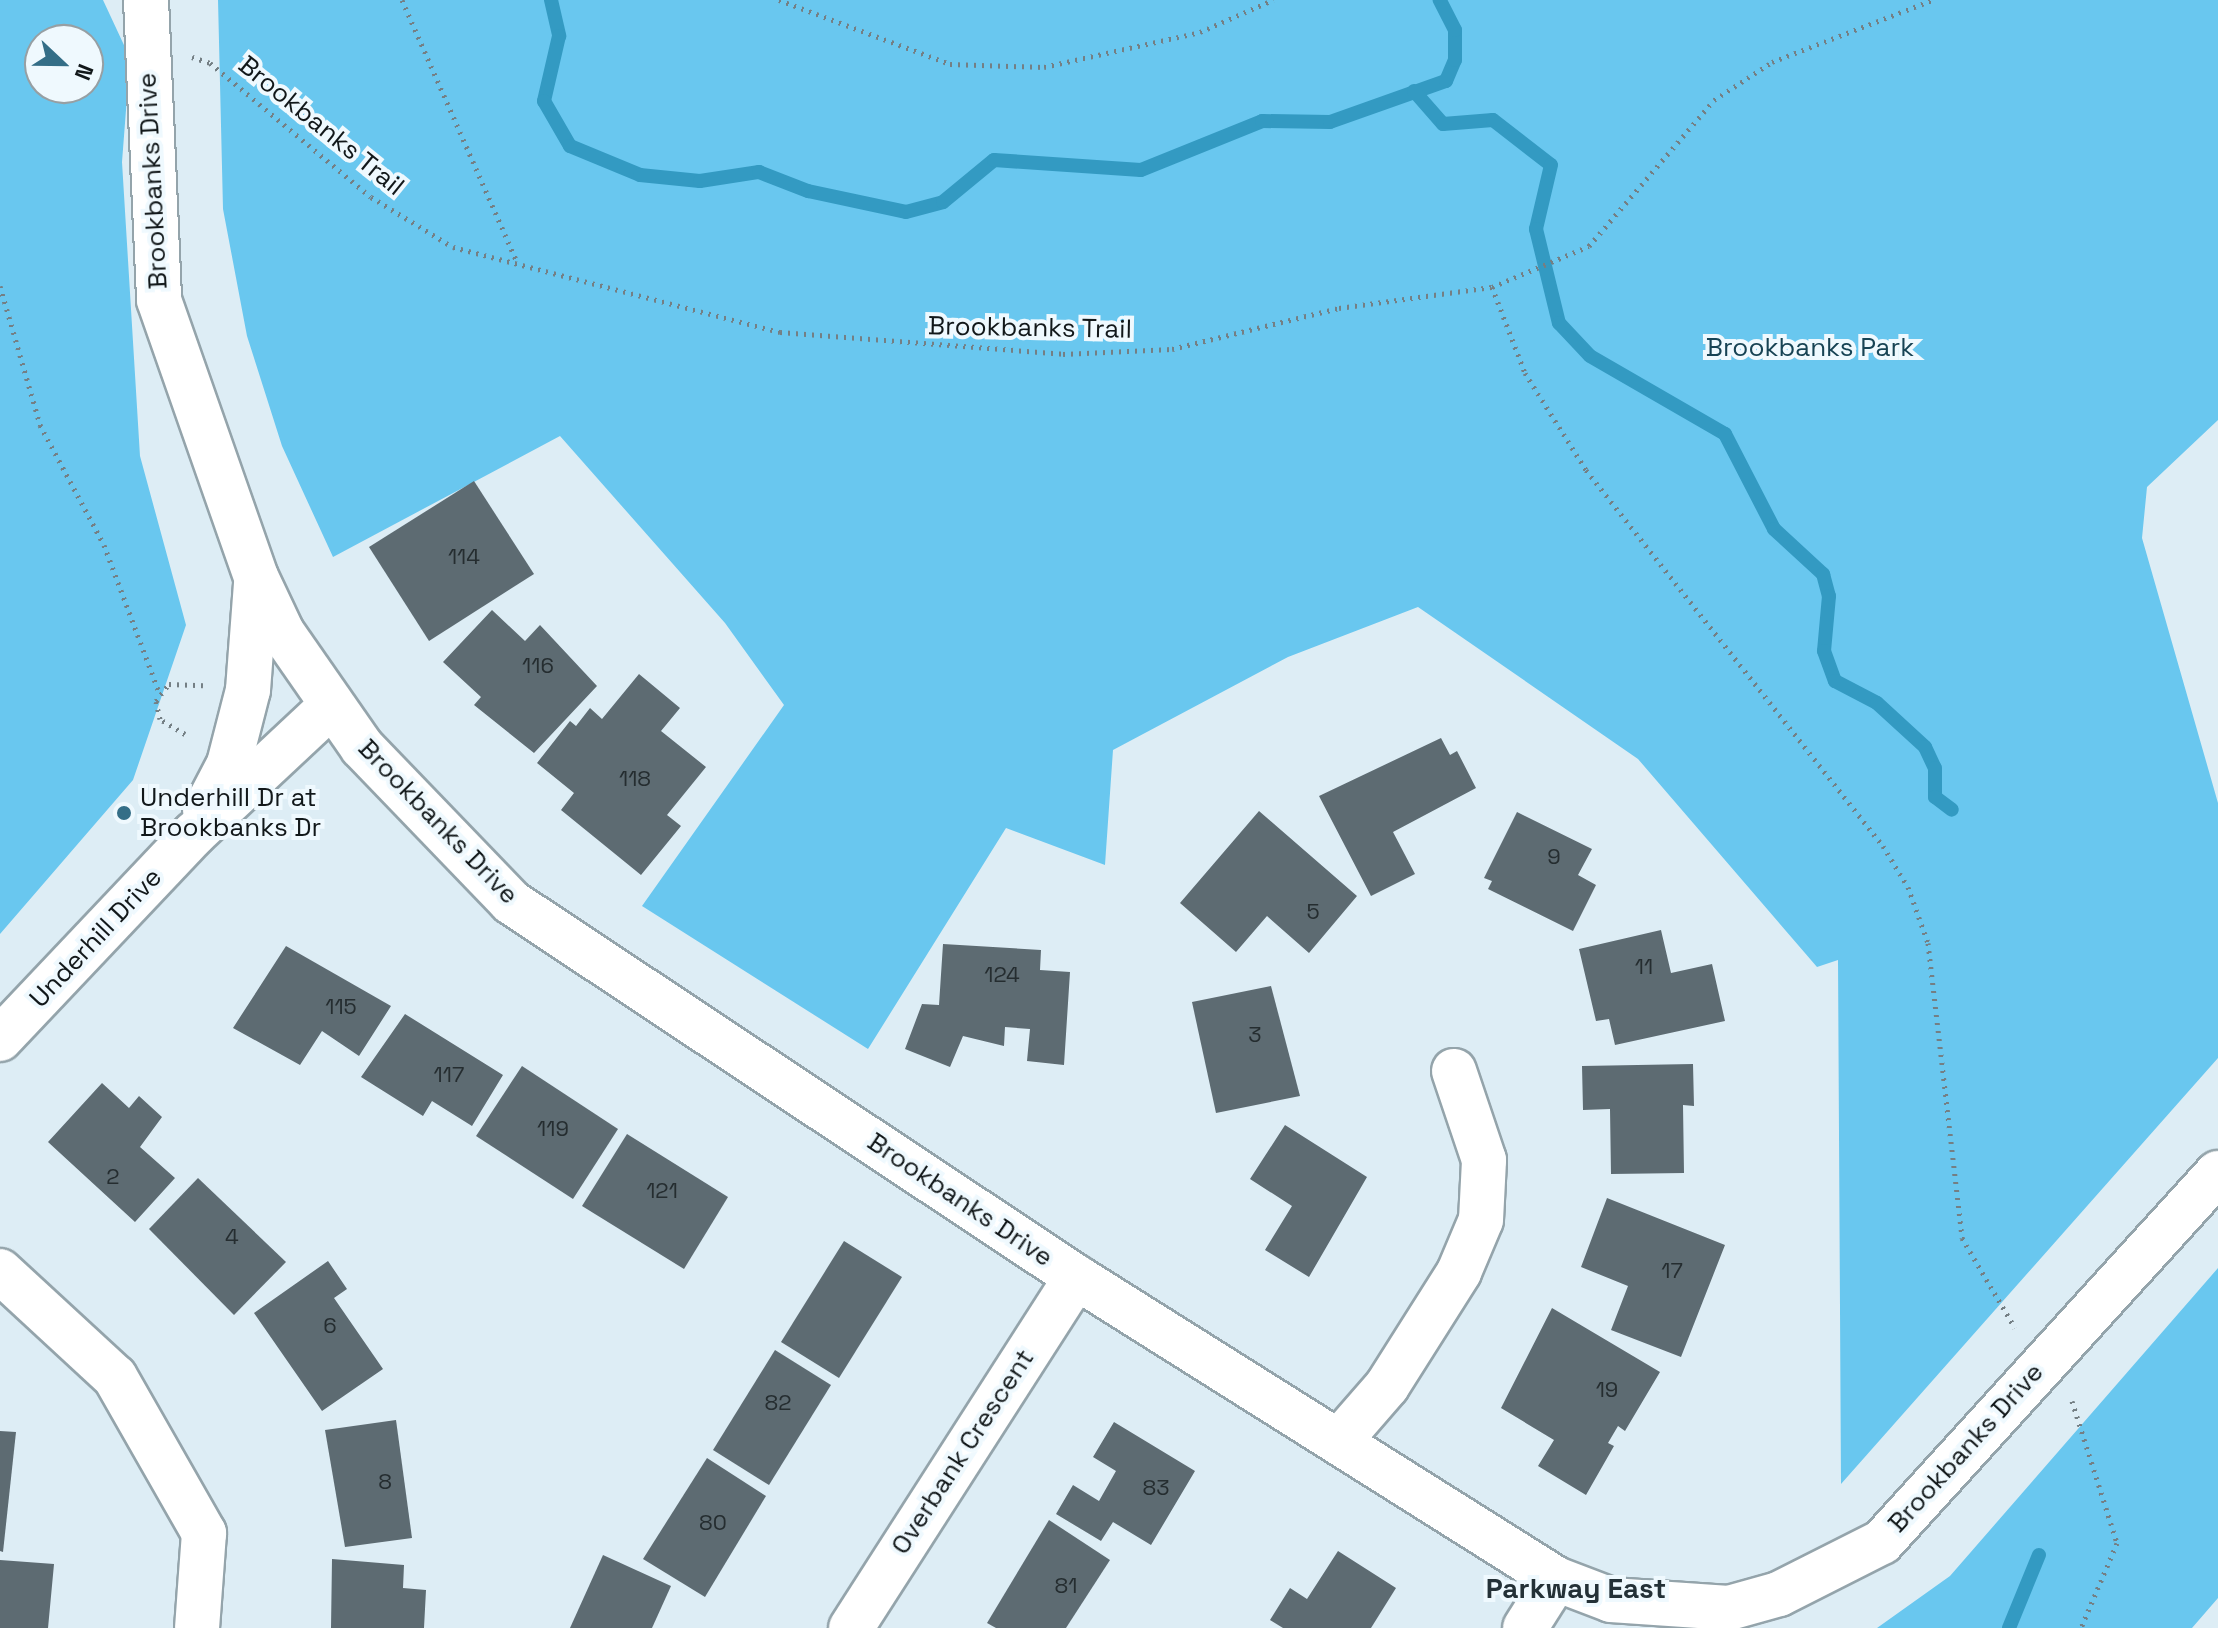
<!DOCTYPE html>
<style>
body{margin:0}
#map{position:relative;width:2218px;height:1628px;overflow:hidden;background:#ddedf5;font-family:"Space Grotesk",sans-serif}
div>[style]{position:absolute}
.green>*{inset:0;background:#69c7ef}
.stream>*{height:14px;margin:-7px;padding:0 7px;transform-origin:7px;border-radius:7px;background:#339ac2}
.building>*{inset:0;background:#5d6b72}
.path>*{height:5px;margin-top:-2.5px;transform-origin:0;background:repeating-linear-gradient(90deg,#747f84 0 2px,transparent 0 8px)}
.roads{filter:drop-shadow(2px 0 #94a4ab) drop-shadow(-2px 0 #94a4ab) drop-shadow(0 2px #94a4ab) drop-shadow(0 -2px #94a4ab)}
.street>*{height:44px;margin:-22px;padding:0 22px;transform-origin:22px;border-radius:22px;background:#fff}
.secondary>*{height:44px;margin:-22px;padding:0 22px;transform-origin:22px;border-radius:22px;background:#fff}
.dots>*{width:22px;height:22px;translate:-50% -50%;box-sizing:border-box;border:4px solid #eff9fe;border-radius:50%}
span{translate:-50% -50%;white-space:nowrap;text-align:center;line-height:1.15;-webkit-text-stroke:8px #eff9fe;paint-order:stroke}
.number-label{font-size:22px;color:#252d30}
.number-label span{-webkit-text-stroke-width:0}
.street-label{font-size:26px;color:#12181a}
.park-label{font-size:26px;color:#174354}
.poi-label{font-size:26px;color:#12181a}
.left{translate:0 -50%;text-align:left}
.neighbourhood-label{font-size:28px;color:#243137;font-weight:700}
.north{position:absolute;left:24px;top:24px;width:80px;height:80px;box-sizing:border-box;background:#eff9fe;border:2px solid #979fa3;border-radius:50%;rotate:112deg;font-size:22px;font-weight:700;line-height:32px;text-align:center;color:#12181a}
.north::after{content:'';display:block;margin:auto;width:28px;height:36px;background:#346e87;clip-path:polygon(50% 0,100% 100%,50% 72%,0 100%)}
</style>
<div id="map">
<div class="green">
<i style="clip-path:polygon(evenodd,0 0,103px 0,130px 58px,122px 162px,140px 456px,186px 625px,133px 780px,0 934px,0 0,40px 40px,88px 40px,88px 88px,40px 88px,40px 40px)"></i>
<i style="clip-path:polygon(218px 0,2218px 0,2218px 420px,2147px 487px,2142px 538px,2218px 803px,2218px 1058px,1841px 1484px,1838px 960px,1817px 967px,1638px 759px,1418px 607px,1288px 657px,1113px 750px,1105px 865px,1006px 828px,868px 1049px,642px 906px,784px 705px,725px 623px,560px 436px,333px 557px,282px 446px,247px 336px,223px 209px)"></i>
<i style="clip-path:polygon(2218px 1268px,2218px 1598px,2192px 1628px,1877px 1628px,1950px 1576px)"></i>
</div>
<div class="stream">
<i style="left:551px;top:0;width:37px;rotate:77deg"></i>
<i style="left:559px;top:36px;width:67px;rotate:103deg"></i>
<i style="left:544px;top:101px;width:52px;rotate:60deg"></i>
<i style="left:570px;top:146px;width:76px;rotate:22.5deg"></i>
<i style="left:640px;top:175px;width:60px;rotate:5.7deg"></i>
<i style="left:700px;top:181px;width:60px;rotate:-8.7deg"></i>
<i style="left:759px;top:172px;width:53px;rotate:21.2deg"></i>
<i style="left:808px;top:191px;width:100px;rotate:12.1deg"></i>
<i style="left:906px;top:212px;width:38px;rotate:-15deg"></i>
<i style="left:943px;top:202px;width:66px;rotate:-39.5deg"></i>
<i style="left:994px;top:160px;width:147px;rotate:3.9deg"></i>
<i style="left:1141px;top:170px;width:131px;rotate:-22deg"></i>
<i style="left:1262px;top:121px;width:68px;rotate:0.8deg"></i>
<i style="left:1330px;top:122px;width:123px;rotate:-19.5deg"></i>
<i style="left:1446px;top:81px;width:23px;rotate:-67deg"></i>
<i style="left:1455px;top:60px;width:30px;rotate:-90deg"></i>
<i style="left:1455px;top:30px;width:34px;rotate:-117deg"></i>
<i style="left:1414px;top:91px;width:44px;rotate:48.7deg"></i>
<i style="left:1443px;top:124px;width:50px;rotate:-4.6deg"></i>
<i style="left:1493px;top:120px;width:73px;rotate:37.8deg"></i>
<i style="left:1551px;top:165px;width:66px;rotate:103.2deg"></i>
<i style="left:1536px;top:229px;width:97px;rotate:76.3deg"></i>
<i style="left:1559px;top:323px;width:45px;rotate:46.8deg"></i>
<i style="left:1590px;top:356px;width:156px;rotate:30deg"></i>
<i style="left:1725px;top:434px;width:107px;rotate:62.7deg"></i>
<i style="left:1774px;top:529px;width:67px;rotate:42.6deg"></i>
<i style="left:1823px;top:574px;width:23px;rotate:75deg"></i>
<i style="left:1829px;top:596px;width:55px;rotate:95.2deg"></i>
<i style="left:1824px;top:651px;width:32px;rotate:70deg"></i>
<i style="left:1835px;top:681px;width:47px;rotate:27.6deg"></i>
<i style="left:1877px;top:703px;width:65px;rotate:42.5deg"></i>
<i style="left:1925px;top:747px;width:23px;rotate:65deg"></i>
<i style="left:1935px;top:768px;width:29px;rotate:90deg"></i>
<i style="left:1935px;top:797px;width:21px;rotate:37deg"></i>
<i style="left:2009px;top:1628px;width:79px;rotate:-67.7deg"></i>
</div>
<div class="building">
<i style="clip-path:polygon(474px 481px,534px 574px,429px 641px,369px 547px)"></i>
<i style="clip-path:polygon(492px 610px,525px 641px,540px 625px,597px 686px,534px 753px,474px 705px,481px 697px,443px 662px)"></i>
<i style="clip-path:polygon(639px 674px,680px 708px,661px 731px,706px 767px,667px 815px,681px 826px,641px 875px,561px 810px,574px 793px,537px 763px,570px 721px,576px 726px,590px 708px,602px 719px)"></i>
<i style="clip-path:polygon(1441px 738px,1450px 755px,1457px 751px,1476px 788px,1393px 832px,1415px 874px,1371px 896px,1319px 796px)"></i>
<i style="clip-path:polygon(1259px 811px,1357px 896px,1309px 953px,1267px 916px,1236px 952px,1180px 903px)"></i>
<i style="clip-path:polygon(1517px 812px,1592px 849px,1578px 875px,1596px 885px,1573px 931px,1488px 889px,1492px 881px,1484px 878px)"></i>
<i style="clip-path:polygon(1661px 930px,1671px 973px,1712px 964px,1725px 1021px,1615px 1045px,1609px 1019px,1596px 1021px,1579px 949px)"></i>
<i style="clip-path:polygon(943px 944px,1041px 950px,1040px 970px,1070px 972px,1064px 1065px,1027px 1061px,1030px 1029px,1005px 1027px,1004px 1046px,963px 1036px,950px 1067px,905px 1049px,922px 1004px,939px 1005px)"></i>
<i style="clip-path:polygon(286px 946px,391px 1006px,359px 1056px,322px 1031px,300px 1065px,233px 1028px)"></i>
<i style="clip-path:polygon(1271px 986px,1300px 1096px,1216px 1113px,1192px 1002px)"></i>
<i style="clip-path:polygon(405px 1014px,503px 1075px,472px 1126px,432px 1101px,423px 1116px,361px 1077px)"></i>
<i style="clip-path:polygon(1693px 1064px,1694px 1106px,1683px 1105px,1684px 1173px,1611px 1174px,1610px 1109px,1583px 1110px,1582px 1066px)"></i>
<i style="clip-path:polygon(522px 1066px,618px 1129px,573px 1199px,476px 1136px)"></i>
<i style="clip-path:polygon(102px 1083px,129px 1108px,139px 1096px,162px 1117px,140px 1147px,175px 1178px,135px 1222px,48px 1142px)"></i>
<i style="clip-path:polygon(1285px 1125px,1367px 1177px,1309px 1277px,1265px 1250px,1292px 1206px,1250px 1179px)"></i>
<i style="clip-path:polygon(627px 1134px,728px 1197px,684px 1269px,582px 1206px)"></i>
<i style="clip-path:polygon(198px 1178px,286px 1262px,234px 1315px,149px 1229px)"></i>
<i style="clip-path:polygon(1607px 1198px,1725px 1245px,1681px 1357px,1611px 1330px,1628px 1286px,1581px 1267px)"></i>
<i style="clip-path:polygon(844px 1241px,902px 1277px,839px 1378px,781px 1342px)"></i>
<i style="clip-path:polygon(328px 1261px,347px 1289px,334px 1298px,383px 1369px,322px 1411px,254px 1313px)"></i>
<i style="clip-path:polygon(1552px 1308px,1660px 1372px,1625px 1431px,1618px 1426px,1608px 1443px,1614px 1446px,1586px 1495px,1538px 1466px,1554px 1440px,1501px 1408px)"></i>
<i style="clip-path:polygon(775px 1350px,831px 1385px,769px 1485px,713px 1450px)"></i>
<i style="clip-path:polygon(396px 1420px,412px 1538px,345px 1547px,325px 1430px)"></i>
<i style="clip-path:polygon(1114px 1422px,1195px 1471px,1151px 1545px,1113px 1522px,1101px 1541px,1056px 1514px,1073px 1485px,1099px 1501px,1116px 1471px,1093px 1457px)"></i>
<i style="clip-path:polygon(0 1431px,16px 1432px,3px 1552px,0 1551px)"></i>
<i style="clip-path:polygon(707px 1458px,766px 1496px,705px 1597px,643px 1559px)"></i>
<i style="clip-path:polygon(1049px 1520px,1110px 1560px,1066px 1628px,996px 1628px,987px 1623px)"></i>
<i style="clip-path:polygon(1338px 1551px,1396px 1588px,1371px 1628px,1283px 1628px,1270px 1620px,1290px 1588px,1307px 1599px)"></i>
<i style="clip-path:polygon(603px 1555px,671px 1586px,652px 1628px,570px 1628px)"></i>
<i style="clip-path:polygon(332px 1559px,404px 1565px,403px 1588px,426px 1590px,424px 1628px,331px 1628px)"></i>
<i style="clip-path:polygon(0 1560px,54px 1564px,48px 1628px,0 1628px)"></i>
</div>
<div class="path">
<i style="left:402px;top:0;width:286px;rotate:66.3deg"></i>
<i style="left:779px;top:0;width:183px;rotate:20.5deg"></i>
<i style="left:950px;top:64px;width:94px;rotate:1.8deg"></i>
<i style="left:1044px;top:67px;width:160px;rotate:-12.6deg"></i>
<i style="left:1200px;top:32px;width:80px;rotate:-23.7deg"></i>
<i style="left:192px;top:57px;width:19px;rotate:18deg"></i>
<i style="left:210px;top:63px;width:209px;rotate:39.8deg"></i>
<i style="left:371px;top:197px;width:96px;rotate:31.4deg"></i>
<i style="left:453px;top:247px;width:338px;rotate:14.6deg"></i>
<i style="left:780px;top:332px;width:284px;rotate:4.4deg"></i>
<i style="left:1063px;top:354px;width:109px;rotate:-2.6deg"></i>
<i style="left:1172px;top:349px;width:172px;rotate:-13.8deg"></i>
<i style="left:1339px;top:308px;width:154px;rotate:-7.8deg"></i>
<i style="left:1492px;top:287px;width:105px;rotate:-22.9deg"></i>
<i style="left:1589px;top:246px;width:192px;rotate:-49.4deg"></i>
<i style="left:1714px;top:100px;width:69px;rotate:-33.2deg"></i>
<i style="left:1772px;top:62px;width:173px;rotate:-21.1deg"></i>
<i style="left:0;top:286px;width:145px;rotate:73.9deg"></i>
<i style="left:40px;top:425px;width:136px;rotate:61.9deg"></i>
<i style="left:104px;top:545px;width:157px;rotate:69.5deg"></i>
<i style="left:1492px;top:287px;width:92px;rotate:69deg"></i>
<i style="left:1525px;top:373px;width:115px;rotate:57.8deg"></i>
<i style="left:1586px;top:470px;width:479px;rotate:51.7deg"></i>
<i style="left:1883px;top:846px;width:48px;rotate:58.6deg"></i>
<i style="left:1908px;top:887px;width:59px;rotate:70.3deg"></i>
<i style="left:1928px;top:943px;width:297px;rotate:83.4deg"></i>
<i style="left:1962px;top:1238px;width:104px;rotate:59.5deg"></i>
<i style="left:185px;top:734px;width:29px;rotate:-149deg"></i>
<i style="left:160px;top:719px;width:18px;rotate:-103deg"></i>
<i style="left:156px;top:701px;width:21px;rotate:-53deg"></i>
<i style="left:169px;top:684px;width:34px;rotate:2deg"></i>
<i style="left:2072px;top:1401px;width:149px;rotate:72.4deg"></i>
<i style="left:2117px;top:1543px;width:92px;rotate:113deg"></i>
</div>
<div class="roads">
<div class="street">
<i style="left:0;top:1271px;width:156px;rotate:42.7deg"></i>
<i style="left:115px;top:1377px;width:180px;rotate:60.3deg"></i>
<i style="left:204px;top:1533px;width:95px;rotate:94.2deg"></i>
<i style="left:1341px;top:1439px;width:70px;rotate:-49deg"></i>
<i style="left:1387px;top:1386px;width:135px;rotate:-57.7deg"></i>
<i style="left:1459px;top:1272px;width:56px;rotate:-67.1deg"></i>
<i style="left:1481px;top:1220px;width:60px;rotate:-87.1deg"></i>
<i style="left:1484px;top:1160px;width:94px;rotate:-108.6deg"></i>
<i style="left:851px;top:1628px;width:417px;rotate:-57.3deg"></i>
<i style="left:1525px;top:1628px;width:58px;rotate:-57.7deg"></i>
</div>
<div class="secondary">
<i style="left:146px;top:0;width:300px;rotate:87.5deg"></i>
<i style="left:159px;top:300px;width:293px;rotate:70.7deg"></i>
<i style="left:256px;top:577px;width:61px;rotate:64.7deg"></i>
<i style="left:282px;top:632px;width:140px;rotate:55.2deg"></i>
<i style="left:362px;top:747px;width:215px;rotate:46.1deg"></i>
<i style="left:511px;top:902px;width:678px;rotate:33.57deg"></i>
<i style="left:1076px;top:1277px;width:567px;rotate:32.18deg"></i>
<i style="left:1556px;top:1579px;width:59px;rotate:20.9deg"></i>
<i style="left:1611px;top:1600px;width:118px;rotate:3.9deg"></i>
<i style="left:1729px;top:1608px;width:52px;rotate:-15.6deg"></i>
<i style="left:1779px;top:1594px;width:115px;rotate:-26.8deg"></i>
<i style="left:1882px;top:1542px;width:499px;rotate:-47.7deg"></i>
<i style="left:205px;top:810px;width:52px;rotate:-62.4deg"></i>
<i style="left:229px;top:764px;width:76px;rotate:-75.6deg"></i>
<i style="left:248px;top:690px;width:106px;rotate:-85.7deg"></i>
<i style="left:0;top:1039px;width:282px;rotate:-46.6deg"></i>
<i style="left:194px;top:834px;width:187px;rotate:-43.1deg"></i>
</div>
</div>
<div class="dots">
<i style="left:124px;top:813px;background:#346e87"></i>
</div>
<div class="number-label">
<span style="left:464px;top:557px">114</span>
<span style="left:538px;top:666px">116</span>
<span style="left:635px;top:779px">118</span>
<span style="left:1554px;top:857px">9</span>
<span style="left:1313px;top:912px">5</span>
<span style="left:1644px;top:967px">11</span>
<span style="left:1002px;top:975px">124</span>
<span style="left:341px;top:1007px">115</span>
<span style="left:1255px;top:1035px">3</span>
<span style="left:449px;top:1075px">117</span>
<span style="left:553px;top:1129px">119</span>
<span style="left:113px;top:1177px">2</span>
<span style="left:662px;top:1191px">121</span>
<span style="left:232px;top:1237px">4</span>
<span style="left:1672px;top:1271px">17</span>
<span style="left:330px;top:1326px">6</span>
<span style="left:1607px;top:1390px">19</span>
<span style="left:778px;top:1403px">82</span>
<span style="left:385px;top:1482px">8</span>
<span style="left:1156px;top:1488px">83</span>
<span style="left:713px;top:1523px">80</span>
<span style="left:1066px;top:1586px">81</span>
</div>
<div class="street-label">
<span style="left:321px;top:126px;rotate:39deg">Brookbanks Trail</span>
<span style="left:153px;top:181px;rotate:-93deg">Brookbanks Drive</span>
<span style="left:1030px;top:328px;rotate:1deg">Brookbanks Trail</span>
<span style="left:438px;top:822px;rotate:46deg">Brookbanks Drive</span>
<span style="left:96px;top:938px;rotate:-47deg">Underhill Drive</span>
<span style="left:960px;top:1200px;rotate:34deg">Brookbanks Drive</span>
<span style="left:1966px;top:1448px;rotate:-48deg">Brookbanks Drive</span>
<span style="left:963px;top:1452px;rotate:-57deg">Overbank Crescent</span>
</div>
<div class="park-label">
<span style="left:1810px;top:348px">Brookbanks Park</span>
</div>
<div class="poi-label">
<span class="left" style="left:140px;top:813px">Underhill Dr at<br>Brookbanks Dr</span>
</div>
<div class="neighbourhood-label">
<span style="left:1576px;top:1588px">Parkway East</span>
</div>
<div class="north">N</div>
</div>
